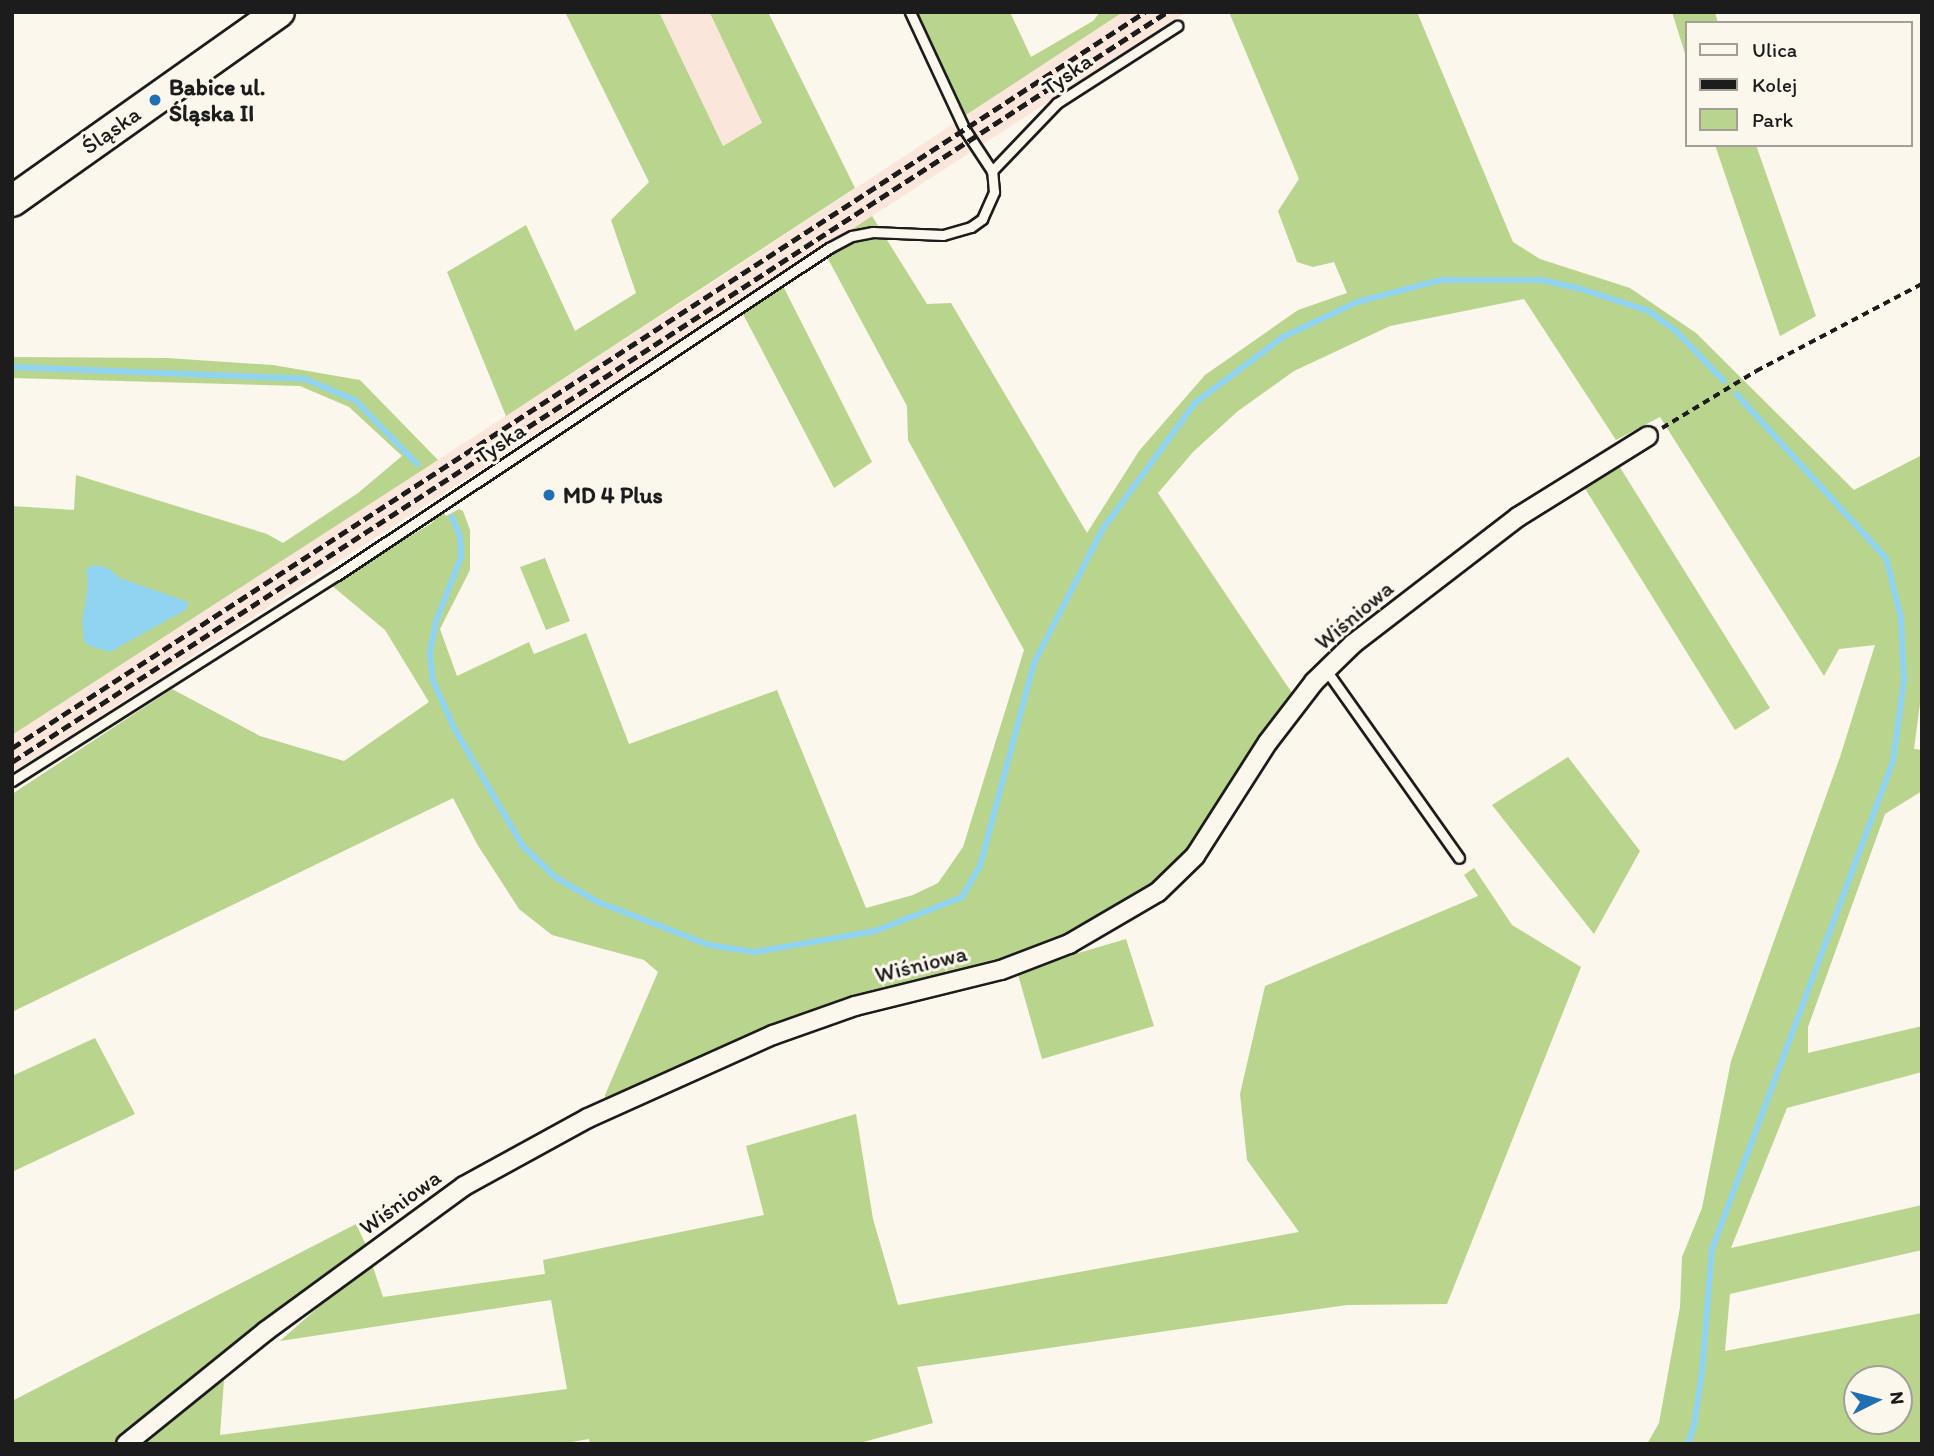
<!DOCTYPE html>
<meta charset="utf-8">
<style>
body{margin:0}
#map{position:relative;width:1934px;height:1456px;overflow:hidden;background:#fbf7ec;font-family:Itim,sans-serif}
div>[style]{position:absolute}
.built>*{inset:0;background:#fae6da}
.green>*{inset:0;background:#b8d48d}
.water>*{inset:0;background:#90d4f2}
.stream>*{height:6px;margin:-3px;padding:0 3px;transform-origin:3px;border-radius:3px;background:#90d4f2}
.path>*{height:3.5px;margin-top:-1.75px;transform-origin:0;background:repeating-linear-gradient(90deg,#1c1c1c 0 7px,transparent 0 12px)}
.roads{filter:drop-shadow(2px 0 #1c1c1c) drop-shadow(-2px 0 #1c1c1c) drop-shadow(0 2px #1c1c1c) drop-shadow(0 -2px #1c1c1c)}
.service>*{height:9px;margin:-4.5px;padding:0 4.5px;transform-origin:4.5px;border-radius:4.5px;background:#fbf7ec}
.minor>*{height:18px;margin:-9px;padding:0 9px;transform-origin:9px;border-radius:9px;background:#fbf7ec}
.primary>*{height:30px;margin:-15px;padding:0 15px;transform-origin:15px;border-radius:15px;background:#fbf7ec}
.rail>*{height:5px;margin-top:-2.5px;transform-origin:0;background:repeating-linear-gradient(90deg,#1c1c1c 0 10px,transparent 0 15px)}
.dots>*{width:19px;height:19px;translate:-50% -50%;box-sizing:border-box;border:4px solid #fbf7ec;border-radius:50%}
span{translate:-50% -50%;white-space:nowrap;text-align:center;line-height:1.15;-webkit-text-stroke:6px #fbf7ec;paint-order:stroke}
.street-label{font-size:23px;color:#1c1c1c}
.poi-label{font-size:23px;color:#1c1c1c;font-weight:700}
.left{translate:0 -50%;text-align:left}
.frame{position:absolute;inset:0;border:14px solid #1c1c1c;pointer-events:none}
.legend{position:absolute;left:1685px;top:21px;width:228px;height:126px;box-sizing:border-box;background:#fbf7ec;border:2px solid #a29f99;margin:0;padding:9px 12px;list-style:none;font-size:21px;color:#1c1c1c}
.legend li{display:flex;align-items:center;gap:14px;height:35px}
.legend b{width:35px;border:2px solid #a29f99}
.north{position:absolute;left:1843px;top:1365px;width:70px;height:70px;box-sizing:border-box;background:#fbf7ec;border:2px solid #a29f99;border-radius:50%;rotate:84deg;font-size:19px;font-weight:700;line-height:28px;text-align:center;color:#1c1c1c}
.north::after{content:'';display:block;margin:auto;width:24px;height:32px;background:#1f6fb2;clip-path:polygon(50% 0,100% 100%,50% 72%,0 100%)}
</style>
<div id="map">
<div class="built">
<i style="clip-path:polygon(659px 12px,711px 12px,762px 124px,723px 146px)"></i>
<i style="clip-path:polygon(1123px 12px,1187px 12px,12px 773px,12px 735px,718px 279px)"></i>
</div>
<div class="green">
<i style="clip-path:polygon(565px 12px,659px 12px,723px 146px,762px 123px,710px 13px,768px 12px,855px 188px,506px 416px,447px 272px,526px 225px,575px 331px,636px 293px,611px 220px,649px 182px)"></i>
<i style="clip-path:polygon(916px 12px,1010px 12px,1031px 57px,1093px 21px,1100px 12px,1123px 12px,966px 115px)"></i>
<i style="clip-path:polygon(evenodd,1229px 12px,1417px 12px,1513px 242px,1540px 259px,1630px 288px,1696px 333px,1854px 490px,1922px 455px,1922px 688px,1914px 749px,1922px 750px,1922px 791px,1885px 814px,1808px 1027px,1808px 1053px,1922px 1026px,1922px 1072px,1787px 1108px,1731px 1248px,1922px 1205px,1922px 1250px,1730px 1294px,1725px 1351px,1922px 1313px,1922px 1444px,1647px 1444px,1659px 1423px,1680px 1307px,1682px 1257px,1702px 1208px,1731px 1061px,1840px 757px,1875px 645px,1839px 649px,1824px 676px,1660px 417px,1616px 440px,1524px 299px,1390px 326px,1294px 371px,1238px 411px,1193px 452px,1158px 493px,1294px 696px,1184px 859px,1118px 913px,1032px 955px,797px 1015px,697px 1059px,605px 1105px,605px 1095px,658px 972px,644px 960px,552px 935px,519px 909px,477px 844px,453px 798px,12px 1012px,12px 794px,172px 689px,260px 736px,344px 761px,429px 702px,385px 630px,330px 584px,432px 523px,436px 516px,443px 512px,446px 516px,459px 509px,463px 511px,470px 530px,470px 570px,440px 629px,457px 676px,529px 642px,534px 654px,586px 633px,629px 744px,777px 690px,866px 908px,913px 895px,938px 883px,963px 847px,1024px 650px,908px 440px,907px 406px,827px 257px,825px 247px,872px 216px,927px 304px,951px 303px,1087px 533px,1139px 451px,1205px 375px,1298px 310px,1347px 293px,1334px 262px,1313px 267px,1297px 262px,1278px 211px,1299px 179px,1229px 12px,1857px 1379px,1899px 1379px,1899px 1421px,1857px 1421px,1857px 1379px)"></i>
<i style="clip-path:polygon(1672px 12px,1715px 12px,1718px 23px,1687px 23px,1687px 60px)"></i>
<i style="clip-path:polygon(1715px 145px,1756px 145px,1816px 316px,1780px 336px)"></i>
<i style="clip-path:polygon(783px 286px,872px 462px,834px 488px,742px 312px)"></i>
<i style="clip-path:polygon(12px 357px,167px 358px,273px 365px,360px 380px,438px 460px,12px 735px,12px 506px,74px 510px,76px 475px,267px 534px,283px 543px,358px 493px,402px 456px,349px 407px,300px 386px,12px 378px)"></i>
<i style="clip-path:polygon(1616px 461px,1770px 708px,1735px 730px,1581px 482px)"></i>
<i style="clip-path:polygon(545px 558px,570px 621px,546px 630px,520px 567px)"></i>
<i style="clip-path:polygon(1568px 757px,1640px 851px,1594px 934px,1492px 805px)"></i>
<i style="clip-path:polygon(1474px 868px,1512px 925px,1581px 967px,1447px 1304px,1347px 1305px,917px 1367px,933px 1423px,856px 1444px,590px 1444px,589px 1439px,560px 1444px,133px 1444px,224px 1380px,220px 1435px,567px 1389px,551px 1300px,280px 1341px,371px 1261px,383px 1297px,545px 1274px,543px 1260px,764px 1215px,746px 1146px,856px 1114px,873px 1219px,898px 1305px,1299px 1232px,1247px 1160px,1240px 1094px,1265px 986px,1478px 896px,1464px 875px)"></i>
<i style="clip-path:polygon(1126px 939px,1154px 1026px,1042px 1059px,1017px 971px)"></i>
<i style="clip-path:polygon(95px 1038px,135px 1114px,12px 1172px,12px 1076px)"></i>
<i style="clip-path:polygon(356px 1224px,368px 1249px,129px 1431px,117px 1444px,12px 1444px,12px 1401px)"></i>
</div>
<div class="water">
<i style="clip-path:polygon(95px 565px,108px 568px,120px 578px,188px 602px,187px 609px,110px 652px,90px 646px,84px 642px,82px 621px,88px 586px,86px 569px)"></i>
</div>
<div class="stream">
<i style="left:12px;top:367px;width:293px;rotate:2.3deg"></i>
<i style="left:305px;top:379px;width:54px;rotate:22.8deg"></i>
<i style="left:355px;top:400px;width:89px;rotate:45.9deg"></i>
<i style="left:452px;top:517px;width:22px;rotate:68deg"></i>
<i style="left:460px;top:537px;width:20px;rotate:87deg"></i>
<i style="left:461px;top:557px;width:69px;rotate:111.3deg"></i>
<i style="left:436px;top:621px;width:33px;rotate:101deg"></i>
<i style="left:430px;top:653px;width:28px;rotate:84deg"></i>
<i style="left:433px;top:681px;width:51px;rotate:65.9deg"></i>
<i style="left:454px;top:728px;width:135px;rotate:59.8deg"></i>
<i style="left:522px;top:845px;width:46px;rotate:44.1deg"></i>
<i style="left:555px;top:877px;width:50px;rotate:30.2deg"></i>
<i style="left:598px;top:902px;width:119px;rotate:21.2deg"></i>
<i style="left:709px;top:945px;width:47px;rotate:8.7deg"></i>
<i style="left:755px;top:952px;width:122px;rotate:-9.9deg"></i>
<i style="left:875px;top:931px;width:93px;rotate:-21.3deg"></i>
<i style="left:962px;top:897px;width:36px;rotate:-60deg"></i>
<i style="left:980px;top:866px;width:210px;rotate:-75.1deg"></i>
<i style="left:1034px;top:663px;width:149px;rotate:-62.9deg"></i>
<i style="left:1102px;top:530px;width:157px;rotate:-53.8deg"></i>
<i style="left:1195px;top:403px;width:110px;rotate:-36.9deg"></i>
<i style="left:1283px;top:337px;width:82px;rotate:-25.3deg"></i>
<i style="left:1357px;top:302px;width:87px;rotate:-14.7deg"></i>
<i style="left:1441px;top:280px;width:101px"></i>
<i style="left:1542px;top:280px;width:37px;rotate:13deg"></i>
<i style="left:1578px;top:288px;width:75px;rotate:17.9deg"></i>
<i style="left:1649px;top:311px;width:34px;rotate:37deg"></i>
<i style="left:1676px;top:331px;width:69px;rotate:46.2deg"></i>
<i style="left:1688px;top:1444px;width:19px;rotate:-72deg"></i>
<i style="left:1694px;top:1426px;width:55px;rotate:-81.6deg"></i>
<i style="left:1702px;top:1372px;width:123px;rotate:-85.4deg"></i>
<i style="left:1712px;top:1249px;width:520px;rotate:-69.65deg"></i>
<i style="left:1893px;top:761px;width:82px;rotate:-82.3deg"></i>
<i style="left:1904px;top:680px;width:62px;rotate:-92.8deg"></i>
<i style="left:1901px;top:618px;width:62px;rotate:-104deg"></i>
<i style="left:1886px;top:558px;width:222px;rotate:-132.4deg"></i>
</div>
<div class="path">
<i style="left:1662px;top:428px;width:110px;rotate:-31.2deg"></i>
<i style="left:1756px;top:371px;width:187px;rotate:-27.7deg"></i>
</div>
<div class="roads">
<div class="service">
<i style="left:992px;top:171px;width:94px;rotate:-46.3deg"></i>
<i style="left:1057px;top:103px;width:143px;rotate:-32.7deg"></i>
<i style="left:1326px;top:670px;width:230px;rotate:54.7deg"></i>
<i style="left:12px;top:781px;width:385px;rotate:-32.4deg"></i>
<i style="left:337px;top:575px;width:591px;rotate:-33.61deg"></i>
<i style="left:829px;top:248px;width:26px;rotate:-28deg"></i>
<i style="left:852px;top:236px;width:21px;rotate:-11deg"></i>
<i style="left:873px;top:232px;width:70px;rotate:2.5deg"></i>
<i style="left:943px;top:235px;width:29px;rotate:-16deg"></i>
<i style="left:971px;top:227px;width:14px;rotate:-36deg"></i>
<i style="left:982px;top:219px;width:30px;rotate:-66deg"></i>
<i style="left:994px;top:192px;width:21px;rotate:-95deg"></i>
<i style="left:992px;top:171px;width:49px;rotate:-123.4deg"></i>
<i style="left:965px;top:130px;width:130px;rotate:-115deg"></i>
</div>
<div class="minor">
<i style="left:126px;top:1444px;width:180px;rotate:-38.9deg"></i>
<i style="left:266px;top:1331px;width:245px;rotate:-36.2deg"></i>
<i style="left:464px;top:1186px;width:141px;rotate:-28.7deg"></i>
<i style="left:588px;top:1118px;width:203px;rotate:-24.2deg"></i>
<i style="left:773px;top:1035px;width:87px;rotate:-19.5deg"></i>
<i style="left:855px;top:1006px;width:150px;rotate:-13.9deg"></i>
<i style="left:1001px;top:970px;width:73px;rotate:-20.9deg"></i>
<i style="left:1069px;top:944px;width:103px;rotate:-30.3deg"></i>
<i style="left:1158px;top:892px;width:52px;rotate:-44.2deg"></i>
<i style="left:1195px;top:856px;width:135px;rotate:-57.4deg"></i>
<i style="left:1268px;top:742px;width:76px;rotate:-52.5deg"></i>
<i style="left:1314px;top:682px;width:54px;rotate:-44.3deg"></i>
<i style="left:1353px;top:644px;width:208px;rotate:-37.6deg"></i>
<i style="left:1518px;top:517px;width:153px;rotate:-31.9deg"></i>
</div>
<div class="primary">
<i style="left:12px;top:201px;width:327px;rotate:-35.3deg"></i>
</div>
</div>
<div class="rail">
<i style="left:12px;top:748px;width:1351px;rotate:-33.01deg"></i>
<i style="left:12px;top:762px;width:1377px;rotate:-33deg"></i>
</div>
<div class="dots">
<i style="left:155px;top:100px;background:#1f6fb2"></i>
<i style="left:549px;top:495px;background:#1f6fb2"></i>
</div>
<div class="street-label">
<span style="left:1067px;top:74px;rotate:-35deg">Tyska</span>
<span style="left:111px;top:130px;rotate:-35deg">Śląska</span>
<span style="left:500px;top:443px;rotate:-34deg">Tyska</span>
<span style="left:1354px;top:615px;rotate:-40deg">Wiśniowa</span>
<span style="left:921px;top:964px;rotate:-14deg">Wiśniowa</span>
<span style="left:400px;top:1202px;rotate:-36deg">Wiśniowa</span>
</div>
<div class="poi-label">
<span class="left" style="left:169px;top:100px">Babice ul.<br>Śląska II</span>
<span class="left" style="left:563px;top:495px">MD 4 Plus</span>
</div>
<div class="frame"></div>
<ul class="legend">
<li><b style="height:9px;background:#fbf7ec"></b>Ulica</li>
<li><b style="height:9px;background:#1c1c1c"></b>Kolej</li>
<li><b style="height:19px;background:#b8d48d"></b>Park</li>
</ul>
<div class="north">N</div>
</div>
